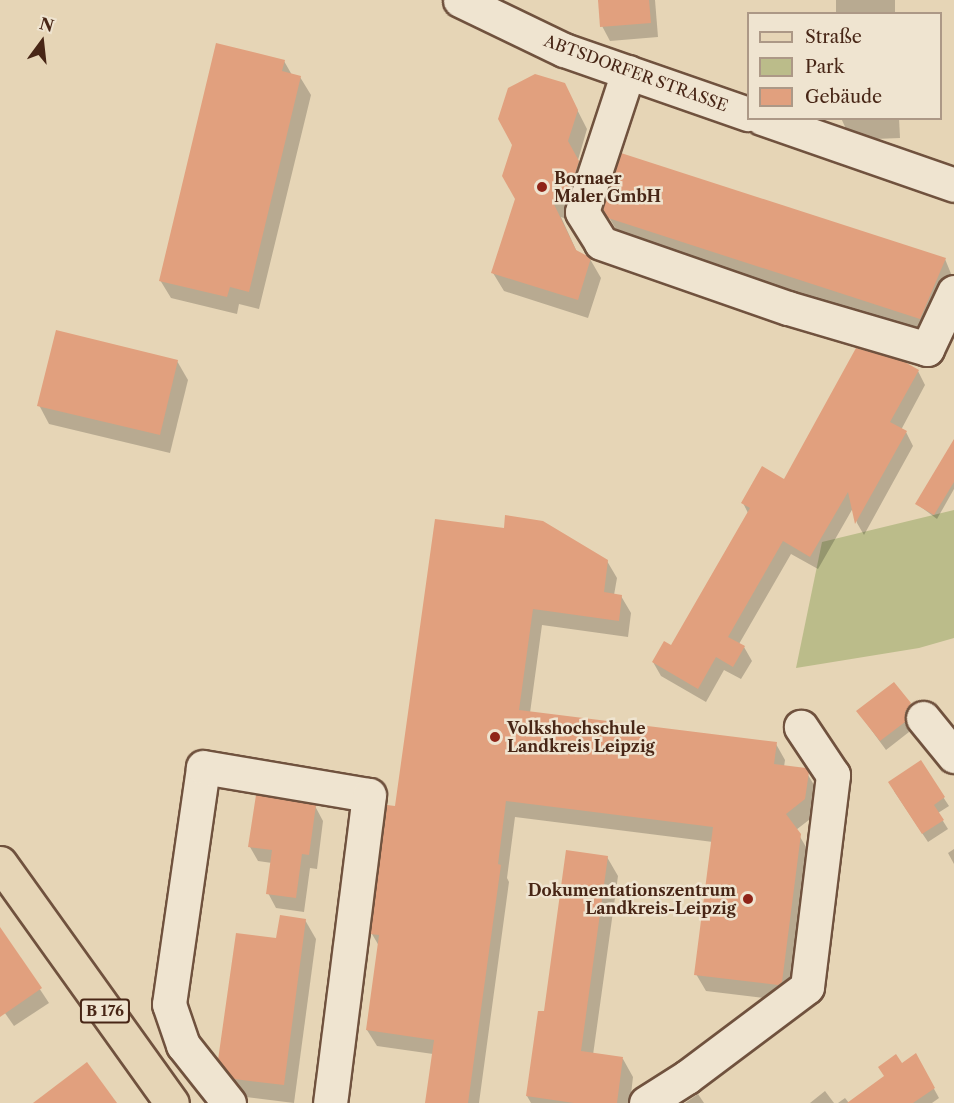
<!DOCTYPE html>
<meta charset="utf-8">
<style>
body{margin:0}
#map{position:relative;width:954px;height:1103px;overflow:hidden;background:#e6d5b6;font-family:"Libre Caslon Text",serif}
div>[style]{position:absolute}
.green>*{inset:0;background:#bbbc8a}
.shadow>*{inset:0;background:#0003}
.building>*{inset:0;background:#e1a07e}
.roads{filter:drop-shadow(2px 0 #70523e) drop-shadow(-2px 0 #70523e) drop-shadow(0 2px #70523e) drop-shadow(0 -2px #70523e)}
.minor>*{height:33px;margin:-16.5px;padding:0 16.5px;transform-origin:16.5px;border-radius:16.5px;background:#efe4d0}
.major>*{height:33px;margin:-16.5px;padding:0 16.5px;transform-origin:16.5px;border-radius:16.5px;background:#e6d5b6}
.dots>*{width:16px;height:16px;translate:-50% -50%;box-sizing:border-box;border:3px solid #efe4d0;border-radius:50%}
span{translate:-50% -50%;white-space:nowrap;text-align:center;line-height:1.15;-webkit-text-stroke:5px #efe4d0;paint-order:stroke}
.shield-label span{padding:2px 4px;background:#efe4d0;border:2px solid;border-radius:4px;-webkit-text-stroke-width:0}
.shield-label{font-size:15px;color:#482616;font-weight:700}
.street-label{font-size:16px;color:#482616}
.poi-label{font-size:16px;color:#482616;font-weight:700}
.left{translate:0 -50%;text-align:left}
.right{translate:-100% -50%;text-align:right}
.legend{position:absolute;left:747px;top:12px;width:195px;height:108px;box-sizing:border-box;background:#efe4d0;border:2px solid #ac9886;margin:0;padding:8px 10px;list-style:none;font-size:18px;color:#482616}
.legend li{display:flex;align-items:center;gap:12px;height:30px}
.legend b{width:30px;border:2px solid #ac9886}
.north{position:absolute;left:12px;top:12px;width:60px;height:60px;-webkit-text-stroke:4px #efe4d0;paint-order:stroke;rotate:15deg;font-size:16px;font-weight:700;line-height:24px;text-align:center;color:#482616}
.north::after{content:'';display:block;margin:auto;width:21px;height:27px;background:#482616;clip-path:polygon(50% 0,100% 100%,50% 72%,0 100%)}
</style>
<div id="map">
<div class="green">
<i style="clip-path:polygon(954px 510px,954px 638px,919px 648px,796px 668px,822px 542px)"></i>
</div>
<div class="shadow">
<i style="clip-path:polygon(599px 0,655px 0,658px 37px,610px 41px,602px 26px)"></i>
<i style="clip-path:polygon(836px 0,895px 0,895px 14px,836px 14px)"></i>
<i style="clip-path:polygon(284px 61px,292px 75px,300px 77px,311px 95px,259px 309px,239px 304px,237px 314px,171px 298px,160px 280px)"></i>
<i style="clip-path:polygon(564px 84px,587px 129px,578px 160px,589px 181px,575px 222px,561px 217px,577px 252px,590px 259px,601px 278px,588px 318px,504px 291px,493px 273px)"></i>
<i style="clip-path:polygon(841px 118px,899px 118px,900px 138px,851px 140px)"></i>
<i style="clip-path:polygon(604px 209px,945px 259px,954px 281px,931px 337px,620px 236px)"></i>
<i style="clip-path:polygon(177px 361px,188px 380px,170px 453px,49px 424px,39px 405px)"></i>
<i style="clip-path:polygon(918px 371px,925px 385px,901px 430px,906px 432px,913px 446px,864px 535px,857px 523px,853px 508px,818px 569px,791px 554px,739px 644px,744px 647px,752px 661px,741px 679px,724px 670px,706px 702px,661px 676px,653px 662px,671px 647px,748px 513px,743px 503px,784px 481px)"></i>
<i style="clip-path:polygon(954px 458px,954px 489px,937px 519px,917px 504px)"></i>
<i style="clip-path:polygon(436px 520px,607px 561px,617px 578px,614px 595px,621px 596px,631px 613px,628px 637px,542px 625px,530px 713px,776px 744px,785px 760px,784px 767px,805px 770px,817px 790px,814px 816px,796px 830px,809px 852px,791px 999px,788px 1001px,706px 991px,696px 974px,713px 842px,515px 817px,507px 878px,509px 882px,479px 1103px,427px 1103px,433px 1054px,377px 1046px,367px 1030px,379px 946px,372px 934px,396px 807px)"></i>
<i style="clip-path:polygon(910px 704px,916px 714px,910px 722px,909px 732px,886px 750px,864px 720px)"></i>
<i style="clip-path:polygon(920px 762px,949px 806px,938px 813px,948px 829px,928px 842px,894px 791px)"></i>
<i style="clip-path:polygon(315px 806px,323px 821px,317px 869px,310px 868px,304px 912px,276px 908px,268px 893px,272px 863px,258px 861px,250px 847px)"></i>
<i style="clip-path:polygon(954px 849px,954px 864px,948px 853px)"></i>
<i style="clip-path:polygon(607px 857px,618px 876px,593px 1055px,623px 1059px,633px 1077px,630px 1103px,531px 1103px,527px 1096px,545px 1013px)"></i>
<i style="clip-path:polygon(305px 920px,316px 939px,294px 1103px,246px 1097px,220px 1059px,278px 940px)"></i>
<i style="clip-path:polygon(0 929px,49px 1003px,14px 1026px,0 1006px)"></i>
<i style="clip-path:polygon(916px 1056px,939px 1098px,932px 1103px,904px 1103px,902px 1065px)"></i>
<i style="clip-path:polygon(825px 1091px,834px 1103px,810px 1103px)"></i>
<i style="clip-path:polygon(698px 1094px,704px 1103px,685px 1103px)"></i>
<i style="clip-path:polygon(845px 1098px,849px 1103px,838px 1103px)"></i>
</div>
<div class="building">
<i style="clip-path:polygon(598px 0,649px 0,651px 23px,600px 27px)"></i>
<i style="clip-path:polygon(216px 43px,285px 60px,282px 71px,301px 76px,249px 292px,230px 287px,227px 297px,159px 281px)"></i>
<i style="clip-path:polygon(535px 74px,565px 83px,578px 110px,568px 141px,579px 161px,565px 204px,552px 200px,576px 250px,591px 258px,578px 300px,491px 273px,515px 199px,502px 176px,512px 145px,498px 119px,508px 88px)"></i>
<i style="clip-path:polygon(621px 153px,946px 258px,920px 319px,608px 218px,603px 210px)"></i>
<i style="clip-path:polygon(56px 330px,178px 360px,160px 435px,37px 406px)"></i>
<i style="clip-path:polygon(856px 348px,903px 361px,919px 370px,890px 422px,907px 431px,855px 524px,848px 492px,810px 557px,783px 541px,728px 637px,745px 646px,733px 667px,716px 657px,698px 689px,652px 662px,664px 641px,671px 645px,750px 508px,741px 503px,762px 466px,784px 479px)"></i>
<i style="clip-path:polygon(954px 439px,954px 482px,934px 515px,915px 504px)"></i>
<i style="clip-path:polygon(505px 515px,543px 521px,608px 560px,604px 592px,622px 595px,619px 621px,533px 609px,519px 710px,777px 742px,774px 764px,806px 768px,809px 772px,805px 799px,786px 814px,801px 834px,782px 982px,778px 985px,694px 975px,713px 827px,506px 801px,498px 864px,501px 865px,468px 1103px,425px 1103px,434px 1040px,366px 1030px,379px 935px,370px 934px,387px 805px,395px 806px,435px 519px,504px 528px)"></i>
<i style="clip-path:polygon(894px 682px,911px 703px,905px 712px,905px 722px,880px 741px,856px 711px)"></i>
<i style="clip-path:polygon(921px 760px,945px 797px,934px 805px,944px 820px,922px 834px,888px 782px)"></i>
<i style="clip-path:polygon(256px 795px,316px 805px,309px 855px,302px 854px,296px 898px,266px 894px,272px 850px,248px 847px)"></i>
<i style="clip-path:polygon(566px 850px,608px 856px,581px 1051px,623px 1057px,617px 1103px,574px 1103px,526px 1096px,538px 1011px,544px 1011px)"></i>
<i style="clip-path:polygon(280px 915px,306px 919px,284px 1085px,234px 1079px,218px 1060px,236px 933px,276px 938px)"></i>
<i style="clip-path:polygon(0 927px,42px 988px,0 1017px)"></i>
<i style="clip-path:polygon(916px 1053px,935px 1088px,913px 1103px,847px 1103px,884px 1076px,878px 1067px,896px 1054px,902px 1063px)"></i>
<i style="clip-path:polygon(87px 1062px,117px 1103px,33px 1103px)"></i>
</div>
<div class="roads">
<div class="minor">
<i style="left:460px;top:0;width:115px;rotate:25.7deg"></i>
<i style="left:564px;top:50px;width:195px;rotate:19.2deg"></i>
<i style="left:628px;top:72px;width:147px;rotate:108.2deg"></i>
<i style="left:582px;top:212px;width:36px;rotate:58deg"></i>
<i style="left:601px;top:243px;width:198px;rotate:19.2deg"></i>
<i style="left:788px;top:308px;width:145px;rotate:16.4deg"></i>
<i style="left:927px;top:349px;width:63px;rotate:-64.7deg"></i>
<i style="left:762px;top:118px;width:203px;rotate:19.2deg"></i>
<i style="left:923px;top:718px;width:49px;rotate:50.8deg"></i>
<i style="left:229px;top:1103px;width:74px;rotate:-128.4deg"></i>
<i style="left:183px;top:1045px;width:43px;rotate:-108.9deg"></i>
<i style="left:169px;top:1004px;width:239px;rotate:-81.8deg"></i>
<i style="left:203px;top:767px;width:168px;rotate:9.6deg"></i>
<i style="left:369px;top:795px;width:310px;rotate:97.2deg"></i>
<i style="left:646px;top:1103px;width:49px;rotate:-32.4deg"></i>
<i style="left:687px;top:1077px;width:150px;rotate:-36.9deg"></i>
<i style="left:807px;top:987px;width:214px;rotate:-83deg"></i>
<i style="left:833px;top:775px;width:58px;rotate:-123.7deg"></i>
</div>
<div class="major">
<i style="left:0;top:863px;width:295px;rotate:54.4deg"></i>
</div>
</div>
<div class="dots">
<i style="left:542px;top:187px;background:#8f2418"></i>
<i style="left:495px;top:737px;background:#8f2418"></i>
<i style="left:748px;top:899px;background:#8f2418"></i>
</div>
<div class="shield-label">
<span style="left:105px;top:1011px">B 176</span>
</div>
<div class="street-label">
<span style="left:636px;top:73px;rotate:20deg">ABTSDORFER STRASSE</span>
</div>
<div class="poi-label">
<span class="left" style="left:554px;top:187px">Bornaer<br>Maler GmbH</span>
<span class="left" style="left:507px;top:737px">Volkshochschule<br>Landkreis Leipzig</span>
<span class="right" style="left:736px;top:899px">Dokumentationszentrum<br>Landkreis-Leipzig</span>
</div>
<ul class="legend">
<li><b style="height:8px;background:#e6d5b6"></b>Straße</li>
<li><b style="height:16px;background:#bbbc8a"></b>Park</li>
<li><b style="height:16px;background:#e1a07e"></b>Gebäude</li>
</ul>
<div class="north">N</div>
</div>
